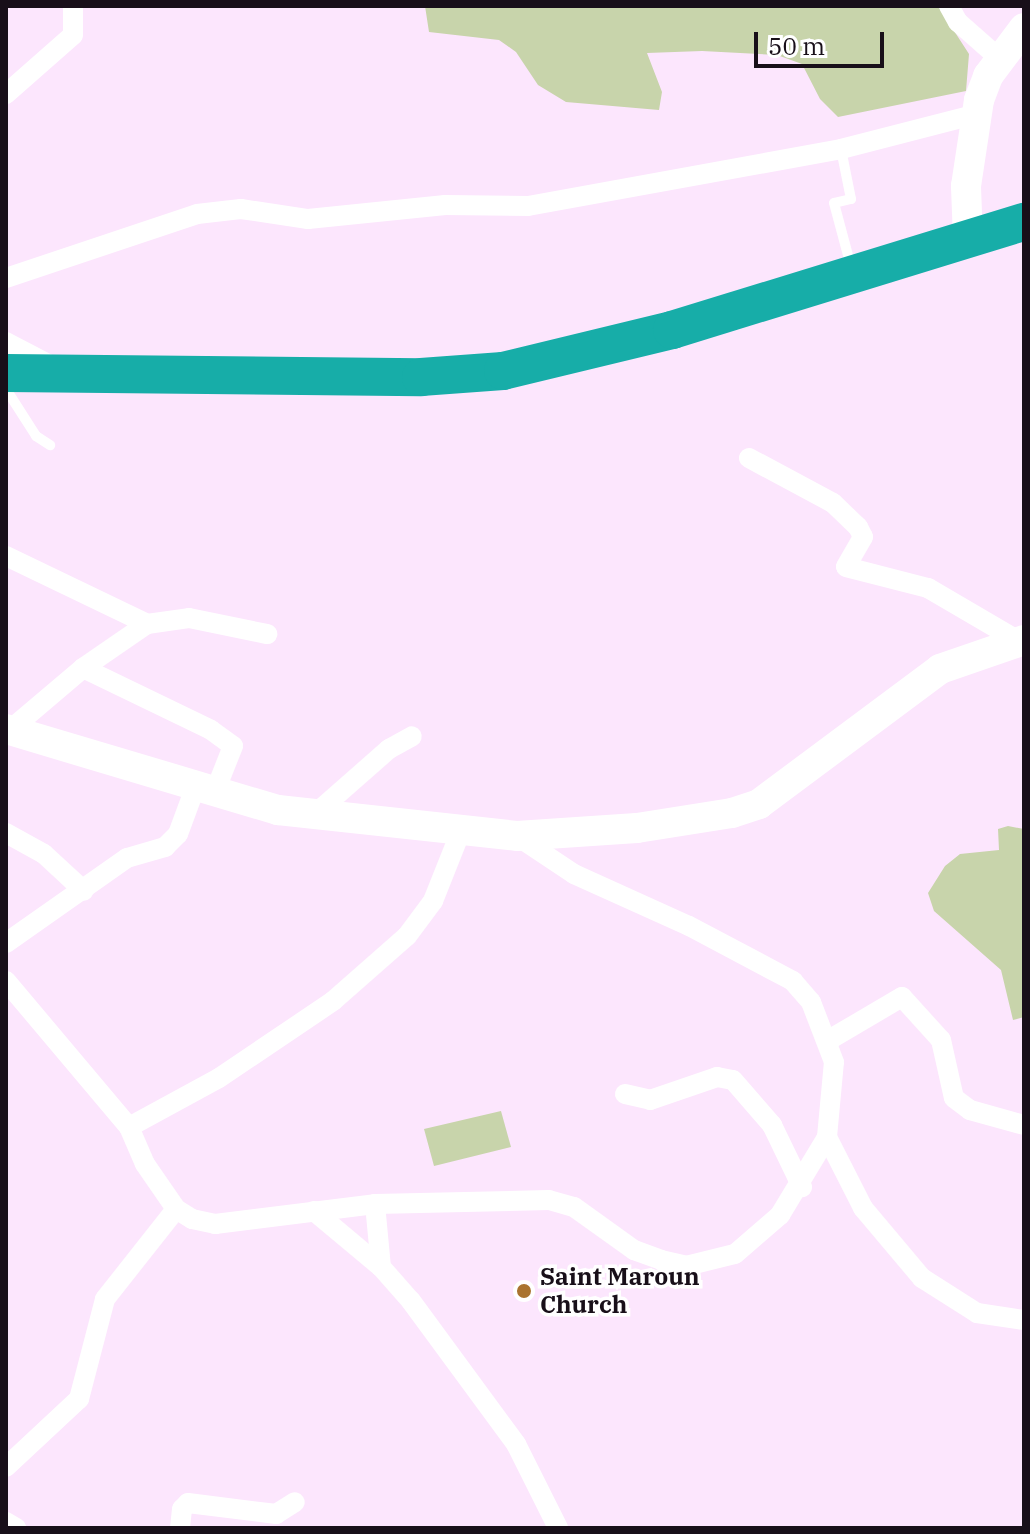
<!DOCTYPE html>
<style>
body{margin:0}
#map{position:relative;width:1030px;height:1534px;overflow:hidden;background:#fce6fd;font-family:"IBM Plex Serif",serif}
div>[style]{position:absolute}
.green>*{inset:0;background:#c8d4ab}
.lane>*{height:10px;margin:-5px;padding:0 5px;transform-origin:5px;border-radius:5px;background:#fff}
.street>*{height:20px;margin:-10px;padding:0 10px;transform-origin:10px;border-radius:10px;background:#fff}
.secondary>*{height:30px;margin:-15px;padding:0 15px;transform-origin:15px;border-radius:15px;background:#fff}
.highway>*{height:38px;margin:-19px;padding:0 19px;transform-origin:19px;border-radius:19px;background:#17ada8}
.dots>*{width:22px;height:22px;translate:-50% -50%;box-sizing:border-box;border:4px solid #fff;border-radius:50%}
span{translate:-50% -50%;white-space:nowrap;text-align:center;line-height:1.15;-webkit-text-stroke:7px #fff;paint-order:stroke}
.poi-label{font-size:24px;color:#180f19;font-weight:700}
.left{translate:0 -50%;text-align:left}
.frame{position:absolute;inset:0;border:8px solid #180f19;pointer-events:none}
.scale{position:absolute;left:754px;top:32px;width:130px;height:36px;box-sizing:border-box;border:4px solid #180f19;border-top:0;padding-left:10px;font-size:24px;line-height:28px;white-space:nowrap;color:#180f19;-webkit-text-stroke:6px #fff;paint-order:stroke}
</style>
<div id="map">
<div class="green">
<i style="clip-path:polygon(425px 6px,938px 6px,969px 54px,966px 91px,838px 117px,820px 99px,802px 64px,777px 55px,702px 51px,647px 53px,662px 92px,659px 110px,566px 102px,538px 85px,516px 52px,499px 40px,429px 32px)"></i>
<i style="clip-path:polygon(1008px 826px,1024px 829px,1024px 1017px,1013px 1020px,1001px 970px,934px 911px,928px 893px,945px 866px,960px 854px,999px 850px,998px 829px)"></i>
<i style="clip-path:polygon(501px 1111px,511px 1147px,434px 1166px,424px 1129px)"></i>
</div>
<div class="lane">
<i style="left:841px;top:149px;width:51px;rotate:78.7deg"></i>
<i style="left:851px;top:199px;width:17px;rotate:167deg"></i>
<i style="left:834px;top:203px;width:69px;rotate:75deg"></i>
<i style="left:6px;top:389px;width:56px;rotate:57.4deg"></i>
<i style="left:36px;top:436px;width:17px;rotate:33deg"></i>
</div>
<div class="street">
<i style="left:949px;top:6px;width:18px;rotate:61deg"></i>
<i style="left:958px;top:22px;width:56px;rotate:41.4deg"></i>
<i style="left:6px;top:94px;width:89px;rotate:-41.4deg"></i>
<i style="left:73px;top:35px;width:29px;rotate:-90deg"></i>
<i style="left:6px;top:278px;width:201px;rotate:-18.5deg"></i>
<i style="left:197px;top:214px;width:44px;rotate:-6.5deg"></i>
<i style="left:241px;top:209px;width:68px;rotate:8.5deg"></i>
<i style="left:308px;top:219px;width:138px;rotate:-5.8deg"></i>
<i style="left:445px;top:205px;width:83px;rotate:0.7deg"></i>
<i style="left:528px;top:206px;width:318px;rotate:-10.3deg"></i>
<i style="left:841px;top:149px;width:140px;rotate:-14.4deg"></i>
<i style="left:6px;top:342px;width:52px;rotate:27.6deg"></i>
<i style="left:749px;top:458px;width:95px;rotate:28.2deg"></i>
<i style="left:833px;top:503px;width:35px;rotate:44deg"></i>
<i style="left:858px;top:527px;width:11px;rotate:63deg"></i>
<i style="left:863px;top:537px;width:34px;rotate:120deg"></i>
<i style="left:846px;top:567px;width:85px;rotate:14.4deg"></i>
<i style="left:928px;top:588px;width:109px;rotate:30.3deg"></i>
<i style="left:6px;top:556px;width:157px;rotate:25.7deg"></i>
<i style="left:83px;top:668px;width:142px;rotate:25.8deg"></i>
<i style="left:211px;top:730px;width:27px;rotate:36deg"></i>
<i style="left:233px;top:746px;width:52px;rotate:111.6deg"></i>
<i style="left:10px;top:730px;width:96px;rotate:-40.3deg"></i>
<i style="left:83px;top:668px;width:78px;rotate:-34.5deg"></i>
<i style="left:147px;top:624px;width:42px;rotate:-8.1deg"></i>
<i style="left:189px;top:618px;width:80px;rotate:11.6deg"></i>
<i style="left:315px;top:814px;width:98px;rotate:-41.3deg"></i>
<i style="left:389px;top:749px;width:26px;rotate:-29deg"></i>
<i style="left:6px;top:833px;width:43px;rotate:28.9deg"></i>
<i style="left:44px;top:854px;width:54px;rotate:42.8deg"></i>
<i style="left:6px;top:943px;width:148px;rotate:-35.1deg"></i>
<i style="left:127px;top:858px;width:40px;rotate:-16deg"></i>
<i style="left:165px;top:847px;width:18px;rotate:-45deg"></i>
<i style="left:178px;top:834px;width:49px;rotate:-69.7deg"></i>
<i style="left:6px;top:981px;width:191px;rotate:49.9deg"></i>
<i style="left:129px;top:1127px;width:40px;rotate:66.6deg"></i>
<i style="left:145px;top:1164px;width:55px;rotate:55.4deg"></i>
<i style="left:176px;top:1209px;width:19px;rotate:32deg"></i>
<i style="left:192px;top:1219px;width:24px;rotate:12deg"></i>
<i style="left:215px;top:1224px;width:161px;rotate:-7.1deg"></i>
<i style="left:375px;top:1204px;width:174px;rotate:-1.3deg"></i>
<i style="left:549px;top:1200px;width:26px;rotate:16deg"></i>
<i style="left:574px;top:1207px;width:74px;rotate:35.6deg"></i>
<i style="left:634px;top:1250px;width:29px;rotate:20deg"></i>
<i style="left:661px;top:1260px;width:26px;rotate:13deg"></i>
<i style="left:686px;top:1266px;width:50px;rotate:-13.8deg"></i>
<i style="left:735px;top:1254px;width:60px;rotate:-40.9deg"></i>
<i style="left:780px;top:1215px;width:91px;rotate:-58.9deg"></i>
<i style="left:827px;top:1137px;width:75px;rotate:-84.7deg"></i>
<i style="left:834px;top:1062px;width:64px;rotate:-111deg"></i>
<i style="left:811px;top:1002px;width:28px;rotate:-131deg"></i>
<i style="left:793px;top:981px;width:118px;rotate:-152.1deg"></i>
<i style="left:689px;top:926px;width:126px;rotate:-155.7deg"></i>
<i style="left:574px;top:874px;width:69px;rotate:-146.3deg"></i>
<i style="left:827px;top:1041px;width:87px;rotate:-30.4deg"></i>
<i style="left:902px;top:997px;width:58px;rotate:47.8deg"></i>
<i style="left:941px;top:1040px;width:59px;rotate:77.4deg"></i>
<i style="left:954px;top:1098px;width:20px;rotate:37deg"></i>
<i style="left:970px;top:1110px;width:56px;rotate:15.5deg"></i>
<i style="left:625px;top:1094px;width:26px;rotate:13deg"></i>
<i style="left:650px;top:1100px;width:71px;rotate:-18.9deg"></i>
<i style="left:717px;top:1077px;width:16px;rotate:11deg"></i>
<i style="left:733px;top:1080px;width:60px;rotate:49.1deg"></i>
<i style="left:772px;top:1125px;width:69px;rotate:64.2deg"></i>
<i style="left:129px;top:1127px;width:102px;rotate:-28.6deg"></i>
<i style="left:219px;top:1078px;width:138px;rotate:-34deg"></i>
<i style="left:333px;top:1001px;width:98px;rotate:-41.3deg"></i>
<i style="left:407px;top:936px;width:44px;rotate:-53.4deg"></i>
<i style="left:433px;top:901px;width:79px;rotate:-68.3deg"></i>
<i style="left:827px;top:1137px;width:80px;rotate:63.1deg"></i>
<i style="left:863px;top:1208px;width:92px;rotate:49.9deg"></i>
<i style="left:922px;top:1278px;width:65px;rotate:32.5deg"></i>
<i style="left:977px;top:1313px;width:48px;rotate:8.5deg"></i>
<i style="left:375px;top:1204px;width:63px;rotate:84.6deg"></i>
<i style="left:314px;top:1211px;width:87px;rotate:39.9deg"></i>
<i style="left:381px;top:1267px;width:45px;rotate:48.6deg"></i>
<i style="left:411px;top:1301px;width:177px;rotate:53.7deg"></i>
<i style="left:516px;top:1444px;width:94px;rotate:63.4deg"></i>
<i style="left:6px;top:1467px;width:100px;rotate:-43deg"></i>
<i style="left:79px;top:1399px;width:103px;rotate:-75.4deg"></i>
<i style="left:105px;top:1299px;width:115px;rotate:-51.7deg"></i>
<i style="left:6px;top:1522px;width:12px;rotate:31deg"></i>
<i style="left:180px;top:1528px;width:19px;rotate:-84deg"></i>
<i style="left:182px;top:1509px;width:8px;rotate:-45deg"></i>
<i style="left:188px;top:1503px;width:89px;rotate:7.1deg"></i>
<i style="left:276px;top:1514px;width:22px;rotate:-32deg"></i>
</div>
<div class="secondary">
<i style="left:968px;top:239px;width:53px;rotate:-92.2deg"></i>
<i style="left:966px;top:186px;width:87px;rotate:-81.4deg"></i>
<i style="left:979px;top:100px;width:26px;rotate:-69deg"></i>
<i style="left:988px;top:76px;width:60px;rotate:-53.1deg"></i>
<i style="left:6px;top:729px;width:284px;rotate:16.6deg"></i>
<i style="left:278px;top:810px;width:240px;rotate:6.2deg"></i>
<i style="left:517px;top:836px;width:120px;rotate:-3.8deg"></i>
<i style="left:637px;top:828px;width:96px;rotate:-9deg"></i>
<i style="left:732px;top:813px;width:28px;rotate:-18deg"></i>
<i style="left:759px;top:804px;width:226px;rotate:-36.7deg"></i>
<i style="left:940px;top:669px;width:89px;rotate:-19deg"></i>
</div>
<div class="highway">
<i style="left:6px;top:373px;width:415px;rotate:0.6deg"></i>
<i style="left:421px;top:377px;width:82px;rotate:-4.2deg"></i>
<i style="left:503px;top:371px;width:174px;rotate:-13.6deg"></i>
<i style="left:672px;top:330px;width:368px;rotate:-17.1deg"></i>
</div>
<div class="dots">
<i style="left:524px;top:1291px;background:#aa732f"></i>
</div>
<div class="poi-label">
<span class="left" style="left:540px;top:1291px">Saint Maroun<br>Church</span>
</div>
<div class="frame"></div>
<div class="scale">50 m</div>
</div>
